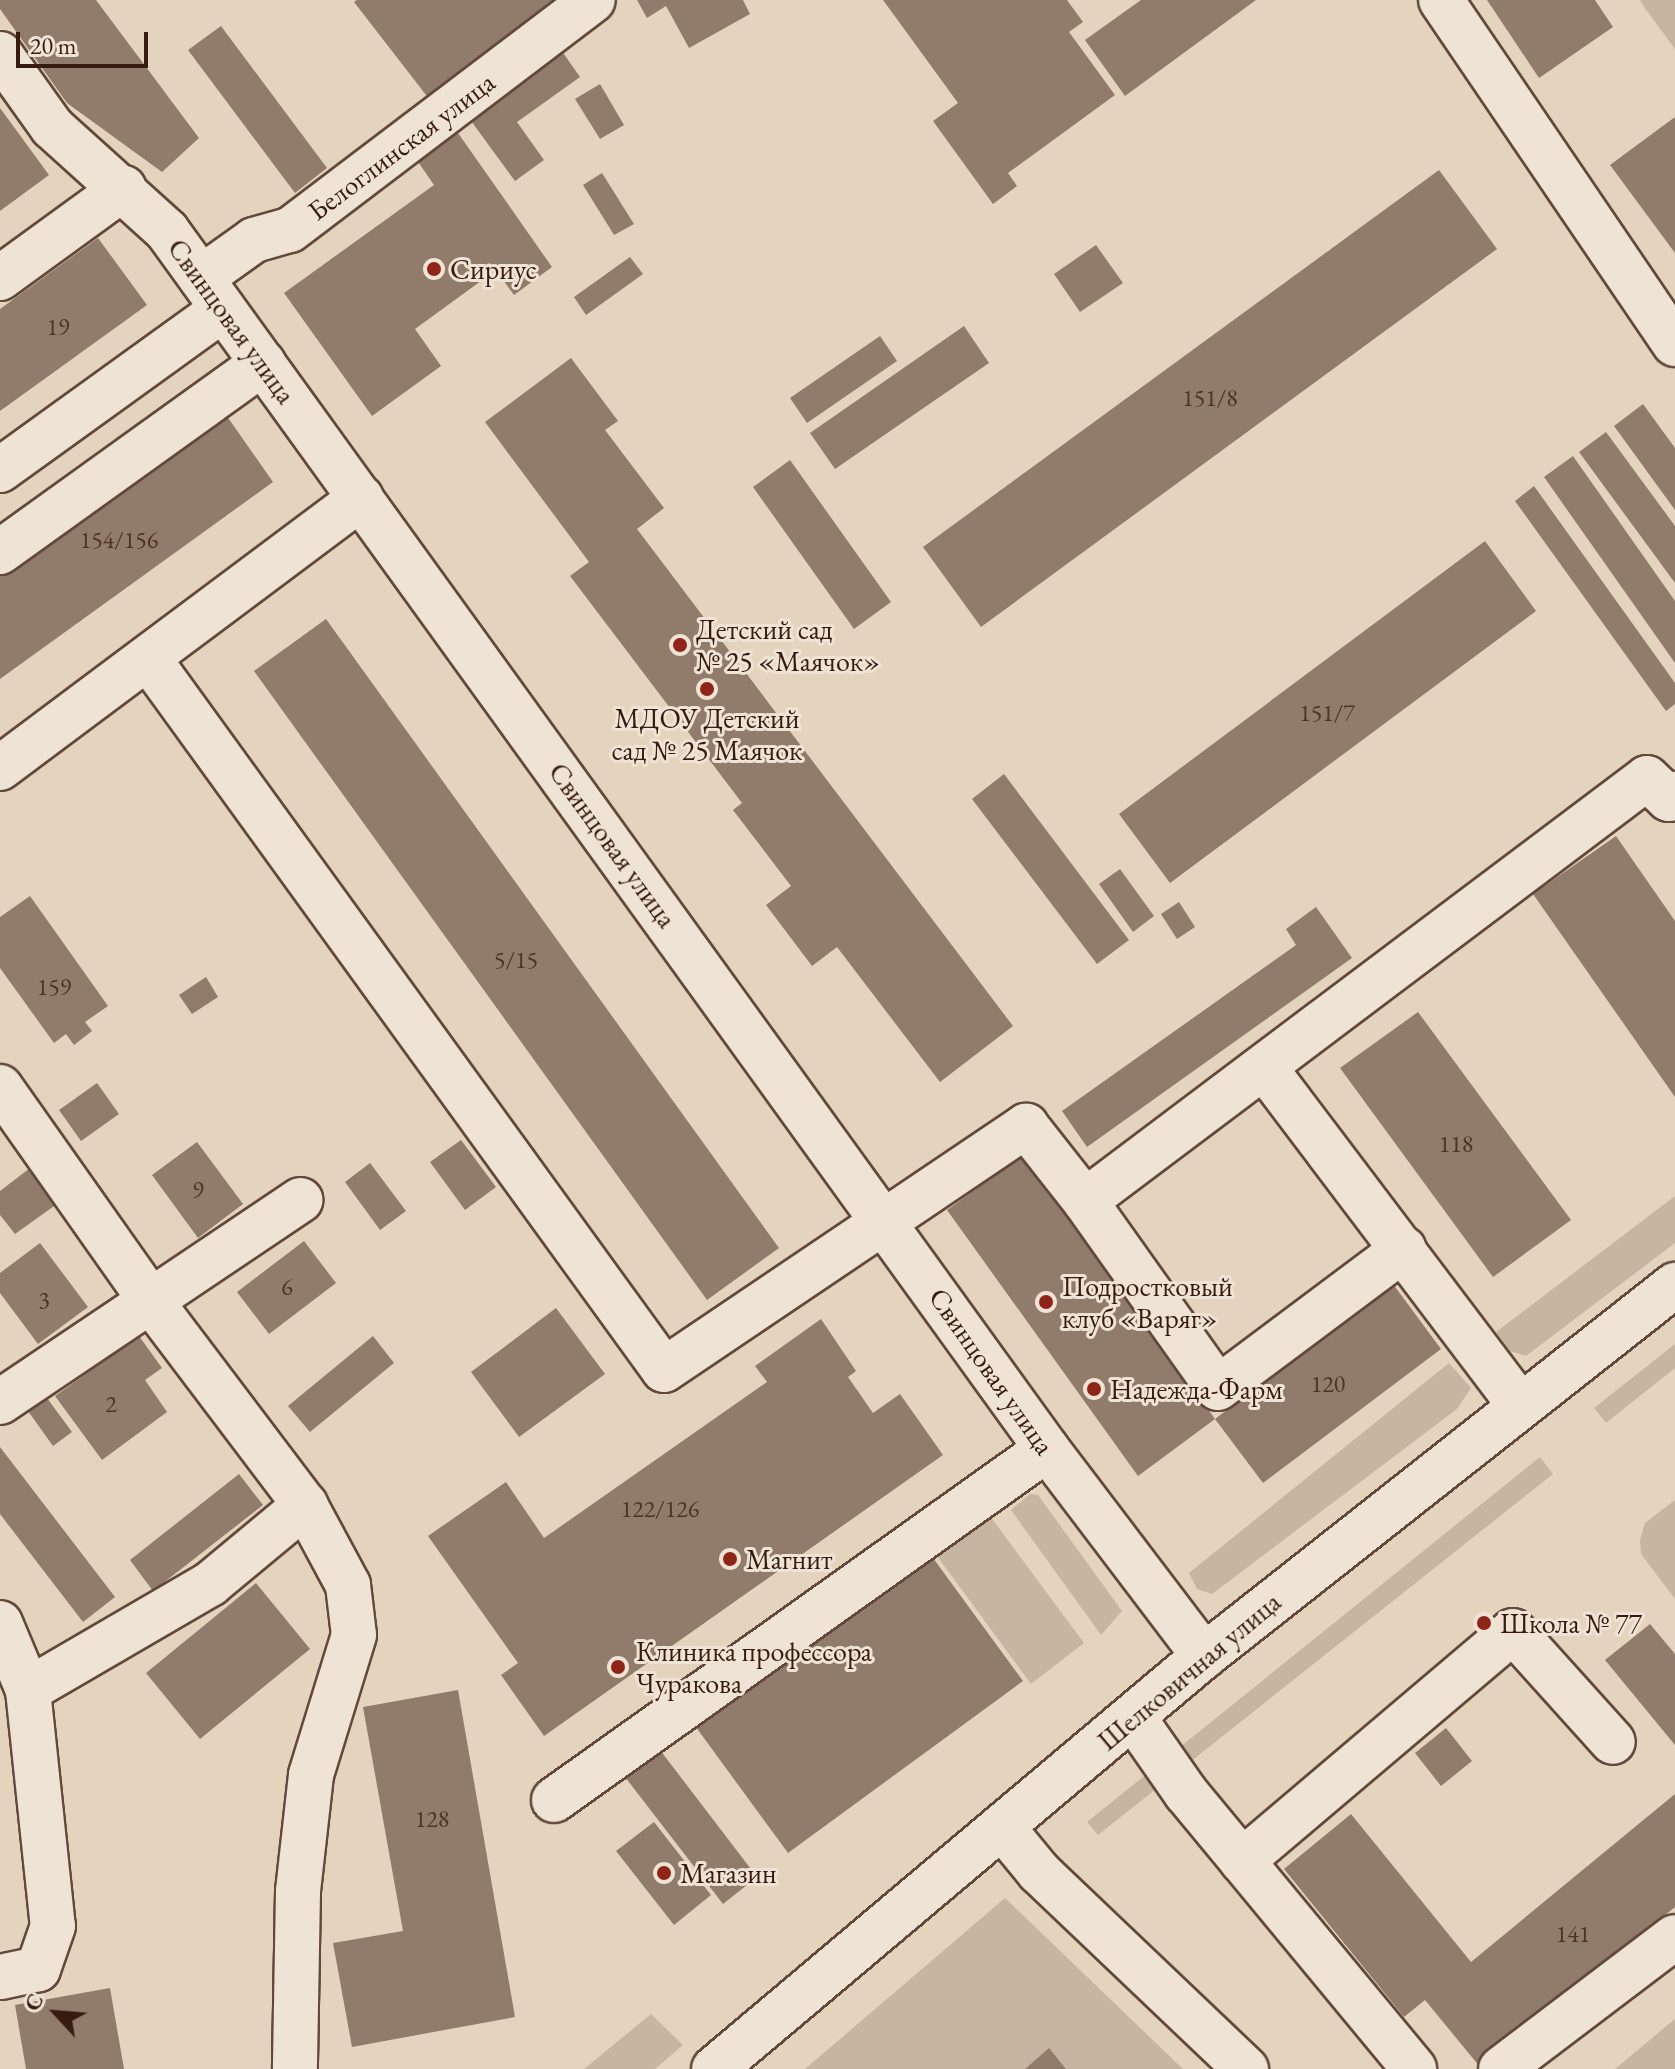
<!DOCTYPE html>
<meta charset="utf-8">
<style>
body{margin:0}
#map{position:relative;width:1675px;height:2069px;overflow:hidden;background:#e5d4bd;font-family:"EB Garamond",serif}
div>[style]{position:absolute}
.green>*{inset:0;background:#c7b5a0}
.building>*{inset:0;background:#917b6a}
.roads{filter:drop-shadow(2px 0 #62493b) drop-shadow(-2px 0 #62493b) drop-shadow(0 2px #62493b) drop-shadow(0 -2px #62493b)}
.minor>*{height:44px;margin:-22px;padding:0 22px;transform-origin:22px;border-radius:22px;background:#eee3d4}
.dots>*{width:22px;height:22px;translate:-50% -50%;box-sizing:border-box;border:4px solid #eee3d4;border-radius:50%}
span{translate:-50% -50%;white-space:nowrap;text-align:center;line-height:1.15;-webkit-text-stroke:6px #eee3d4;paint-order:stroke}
.number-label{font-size:24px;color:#4e3326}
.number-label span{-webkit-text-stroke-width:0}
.street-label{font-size:28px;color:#371b10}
.poi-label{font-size:28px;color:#371b10}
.left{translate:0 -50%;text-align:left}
.north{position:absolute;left:16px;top:1973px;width:80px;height:80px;-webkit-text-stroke:6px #eee3d4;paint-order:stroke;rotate:296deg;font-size:22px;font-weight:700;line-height:32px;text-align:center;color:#371b10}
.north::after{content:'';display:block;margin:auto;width:28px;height:36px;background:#371b10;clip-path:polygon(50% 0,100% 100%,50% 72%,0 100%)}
.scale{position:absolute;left:16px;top:32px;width:132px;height:36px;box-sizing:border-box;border:4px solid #371b10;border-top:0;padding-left:10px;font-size:24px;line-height:28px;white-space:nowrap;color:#371b10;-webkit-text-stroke:6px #eee3d4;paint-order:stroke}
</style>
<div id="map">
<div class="green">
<i style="clip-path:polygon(1640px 0,1675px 0,1675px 49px,1644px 7px)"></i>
<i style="clip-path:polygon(1675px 1196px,1675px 1243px,1526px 1356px,1510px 1351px,1496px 1332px)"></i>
<i style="clip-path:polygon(1675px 1344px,1675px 1368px,1606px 1423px,1594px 1408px)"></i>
<i style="clip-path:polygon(1449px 1363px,1471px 1388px,1457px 1409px,1212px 1594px,1197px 1589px,1189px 1573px)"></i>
<i style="clip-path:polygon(1540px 1457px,1553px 1474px,1098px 1835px,1087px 1822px)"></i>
<i style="clip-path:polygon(1030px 1494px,1038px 1495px,1122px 1611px,1101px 1635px,1011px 1510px)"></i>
<i style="clip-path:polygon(1675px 1500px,1675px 1599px,1641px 1554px,1640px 1540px,1645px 1523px)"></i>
<i style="clip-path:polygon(987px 1512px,1084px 1643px,1031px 1684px,934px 1552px)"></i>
<i style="clip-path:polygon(1005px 1898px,1183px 2069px,1066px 2069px,1049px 2049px,1025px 2069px,805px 2069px)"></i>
<i style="clip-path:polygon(651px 2014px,683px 2045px,655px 2069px,584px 2069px)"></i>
<i style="clip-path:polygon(1675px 2019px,1675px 2069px,1615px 2069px)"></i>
</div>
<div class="building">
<i style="clip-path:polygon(0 0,96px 0,199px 138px,162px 172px,67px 103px,0 9px)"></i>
<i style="clip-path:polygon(357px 0,575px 0,433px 104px,354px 2px)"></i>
<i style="clip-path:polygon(637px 0,743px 0,750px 14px,689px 48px,666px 6px,647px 18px)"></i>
<i style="clip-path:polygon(883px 0,1067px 0,1083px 22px,1069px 32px,1115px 95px,1008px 173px,1017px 186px,993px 204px,933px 121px,958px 103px)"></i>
<i style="clip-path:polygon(1141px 0,1256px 0,1125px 96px,1085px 40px)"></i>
<i style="clip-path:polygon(1487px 0,1595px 0,1613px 27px,1539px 78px)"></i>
<i style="clip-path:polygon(221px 26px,327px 168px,295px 193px,188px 50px)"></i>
<i style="clip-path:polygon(559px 47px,580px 77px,517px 122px,544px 160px,515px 181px,466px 114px)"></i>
<i style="clip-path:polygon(600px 84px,624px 125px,600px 139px,575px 99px)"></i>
<i style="clip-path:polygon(0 108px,49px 175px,0 211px)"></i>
<i style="clip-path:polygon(1675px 117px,1675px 253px,1610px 165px)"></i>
<i style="clip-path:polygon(451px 123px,552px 267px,514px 295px,496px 270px,415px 329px,441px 366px,372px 416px,284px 293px,434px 185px,412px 153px)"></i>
<i style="clip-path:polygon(1439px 170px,1497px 249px,981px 627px,923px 547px)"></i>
<i style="clip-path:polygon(602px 173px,634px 224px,614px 235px,583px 185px)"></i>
<i style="clip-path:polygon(98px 238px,147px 305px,0 411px,0 309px)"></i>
<i style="clip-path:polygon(1096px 245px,1123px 283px,1080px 312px,1054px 274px)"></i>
<i style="clip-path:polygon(630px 257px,643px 274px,586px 315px,574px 297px)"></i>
<i style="clip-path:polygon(964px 326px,989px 363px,835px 469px,810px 433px)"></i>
<i style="clip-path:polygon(880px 336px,897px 361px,807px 423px,790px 398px)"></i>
<i style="clip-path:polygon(571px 358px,618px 421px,605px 430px,664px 508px,637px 529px,1013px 1026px,940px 1082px,837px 947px,812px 966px,766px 905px,791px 886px,733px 810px,742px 803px,570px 576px,589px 562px,485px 422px)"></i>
<i style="clip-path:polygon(1643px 404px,1675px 448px,1675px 510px,1614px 426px)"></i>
<i style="clip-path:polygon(224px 412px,273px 482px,0 679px,0 573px)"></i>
<i style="clip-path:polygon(1606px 432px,1675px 526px,1675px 583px,1579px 452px)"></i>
<i style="clip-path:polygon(1573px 456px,1675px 601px,1675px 663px,1544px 477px)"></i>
<i style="clip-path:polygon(790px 460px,891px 602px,854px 629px,753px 487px)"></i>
<i style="clip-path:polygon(1534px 486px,1675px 683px,1675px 704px,1666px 711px,1515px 501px)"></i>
<i style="clip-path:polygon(1485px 541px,1536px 611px,1170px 883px,1119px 814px)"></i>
<i style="clip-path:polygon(326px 619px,779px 1248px,707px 1300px,254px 671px)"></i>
<i style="clip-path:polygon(1004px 774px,1129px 940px,1097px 964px,972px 799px)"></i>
<i style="clip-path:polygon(1616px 836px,1675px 921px,1675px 1097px,1533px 894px)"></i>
<i style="clip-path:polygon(1120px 869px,1154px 916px,1133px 932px,1099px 884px)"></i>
<i style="clip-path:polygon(30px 896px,108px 1006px,85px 1022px,92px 1031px,74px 1045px,66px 1034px,54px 1043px,0 968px,0 917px)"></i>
<i style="clip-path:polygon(1179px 902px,1195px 927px,1177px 939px,1161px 914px)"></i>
<i style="clip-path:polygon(1316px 907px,1352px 958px,1087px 1147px,1062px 1111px,1296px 945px,1286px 929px)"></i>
<i style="clip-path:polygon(206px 977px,218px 997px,192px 1014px,179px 995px)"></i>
<i style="clip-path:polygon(1418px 1012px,1571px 1220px,1493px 1277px,1340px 1068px)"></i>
<i style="clip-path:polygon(97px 1083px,119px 1114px,81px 1141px,59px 1110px)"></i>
<i style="clip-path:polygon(461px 1140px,496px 1187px,465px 1210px,430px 1162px)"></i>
<i style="clip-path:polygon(197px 1142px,243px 1204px,198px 1238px,152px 1175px)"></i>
<i style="clip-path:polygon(1026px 1153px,1215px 1419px,1393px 1284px,1441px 1349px,1263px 1483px,1215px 1419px,1138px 1476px,947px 1210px)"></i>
<i style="clip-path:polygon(370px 1163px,406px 1211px,380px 1230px,345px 1182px)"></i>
<i style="clip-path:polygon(30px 1168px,57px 1204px,15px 1234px,0 1215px,0 1191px)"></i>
<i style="clip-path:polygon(304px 1241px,336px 1283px,269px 1334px,237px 1292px)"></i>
<i style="clip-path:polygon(40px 1243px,88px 1307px,38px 1344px,0 1293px,0 1273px)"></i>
<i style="clip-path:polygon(556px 1308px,605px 1374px,519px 1437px,471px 1372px)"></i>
<i style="clip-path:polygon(821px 1319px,856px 1371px,848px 1377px,873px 1413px,900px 1394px,943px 1455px,544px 1736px,501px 1675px,518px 1663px,428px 1536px,506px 1482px,544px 1538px,767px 1382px,755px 1366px)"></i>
<i style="clip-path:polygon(139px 1336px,162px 1368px,145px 1380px,167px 1412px,102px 1460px,55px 1396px)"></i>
<i style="clip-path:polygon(373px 1336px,394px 1363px,310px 1432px,288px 1406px)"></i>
<i style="clip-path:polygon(47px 1398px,72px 1432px,53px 1446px,28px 1411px)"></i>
<i style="clip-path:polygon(0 1447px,115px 1597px,83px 1622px,0 1514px)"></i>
<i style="clip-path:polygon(239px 1474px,263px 1505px,153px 1591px,130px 1560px)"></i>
<i style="clip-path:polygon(925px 1547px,1023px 1681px,788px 1853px,690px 1719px)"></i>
<i style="clip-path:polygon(256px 1583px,310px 1649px,200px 1739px,146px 1673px)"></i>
<i style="clip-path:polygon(1650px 1624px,1675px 1654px,1675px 1745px,1605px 1660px)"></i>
<i style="clip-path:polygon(458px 1690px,515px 2017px,352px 2047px,333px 1943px,403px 1931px,363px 1707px)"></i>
<i style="clip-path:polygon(1446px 1728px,1472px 1761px,1441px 1786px,1415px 1753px)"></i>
<i style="clip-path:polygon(660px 1750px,757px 1877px,723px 1904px,625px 1777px)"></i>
<i style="clip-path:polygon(1675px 1794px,1675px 1907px,1480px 2067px,1425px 2000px,1404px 2017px,1284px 1869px,1351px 1814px,1471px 1962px)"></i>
<i style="clip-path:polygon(654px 1822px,711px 1895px,674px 1925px,616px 1851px)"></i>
<i style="clip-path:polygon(110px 1988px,124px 2069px,26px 2069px,15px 2005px)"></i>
<i style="clip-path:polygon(1049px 2048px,1066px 2069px,1025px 2069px)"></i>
</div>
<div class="roads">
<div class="minor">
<i style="left:1441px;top:0;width:416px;rotate:55.8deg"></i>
<i style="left:0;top:54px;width:90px;rotate:54.5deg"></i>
<i style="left:52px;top:127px;width:155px;rotate:42.1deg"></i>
<i style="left:167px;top:231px;width:1503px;rotate:54.15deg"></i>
<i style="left:1047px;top:1449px;width:260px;rotate:52.8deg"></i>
<i style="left:0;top:278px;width:153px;rotate:-36deg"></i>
<i style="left:201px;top:278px;width:65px;rotate:-35.6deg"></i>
<i style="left:254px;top:240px;width:37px;rotate:-16deg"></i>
<i style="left:290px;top:230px;width:380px;rotate:-37.2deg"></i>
<i style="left:0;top:470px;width:275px;rotate:-35.8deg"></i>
<i style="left:0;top:552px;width:324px;rotate:-35.7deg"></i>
<i style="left:148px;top:658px;width:879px;rotate:54.07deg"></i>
<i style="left:664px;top:1370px;width:437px;rotate:-34deg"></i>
<i style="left:1026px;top:1126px;width:95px;rotate:51.8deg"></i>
<i style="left:1085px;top:1201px;width:703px;rotate:-36.97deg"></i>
<i style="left:1647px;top:778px;width:30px;rotate:44deg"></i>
<i style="left:1669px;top:799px;width:8px;rotate:-40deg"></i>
<i style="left:0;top:768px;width:451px;rotate:-36.8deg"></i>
<i style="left:1264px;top:1067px;width:421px;rotate:52.9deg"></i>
<i style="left:0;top:1087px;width:261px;rotate:54.8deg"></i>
<i style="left:150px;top:1300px;width:257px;rotate:52.9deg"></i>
<i style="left:305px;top:1505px;width:91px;rotate:61.7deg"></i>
<i style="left:348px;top:1585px;width:50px;rotate:83.2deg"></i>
<i style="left:354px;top:1635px;width:146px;rotate:107.1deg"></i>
<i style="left:311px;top:1775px;width:117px;rotate:96.4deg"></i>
<i style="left:298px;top:1891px;width:178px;rotate:91deg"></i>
<i style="left:1085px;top:1201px;width:229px;rotate:54.6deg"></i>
<i style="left:1218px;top:1388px;width:232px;rotate:-36.8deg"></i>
<i style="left:0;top:1402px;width:362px;rotate:-33.9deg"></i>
<i style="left:0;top:1623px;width:73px;rotate:67.3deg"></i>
<i style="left:28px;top:1690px;width:237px;rotate:84deg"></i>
<i style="left:53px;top:1926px;width:46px;rotate:109.2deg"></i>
<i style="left:38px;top:1969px;width:39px;rotate:168deg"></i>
<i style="left:28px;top:1690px;width:211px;rotate:-30.2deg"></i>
<i style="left:210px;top:1584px;width:124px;rotate:-39.7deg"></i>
<i style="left:1133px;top:1717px;width:93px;rotate:55.1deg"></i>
<i style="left:1186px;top:1793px;width:358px;rotate:50.4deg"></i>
<i style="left:554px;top:1800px;width:605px;rotate:-35.45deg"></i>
<i style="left:1002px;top:1827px;width:58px;rotate:50.6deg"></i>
<i style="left:1039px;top:1872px;width:286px;rotate:43.6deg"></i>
<i style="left:1242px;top:1861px;width:355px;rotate:-40.3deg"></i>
<i style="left:1513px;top:1631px;width:149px;rotate:48deg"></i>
<i style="left:714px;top:2069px;width:641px;rotate:-40.13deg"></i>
<i style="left:1204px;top:1656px;width:600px;rotate:-38.23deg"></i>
<i style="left:1501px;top:2069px;width:218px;rotate:-37.2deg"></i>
</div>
</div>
<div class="dots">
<i style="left:434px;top:269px;background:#8f2418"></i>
<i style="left:680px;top:645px;background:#8f2418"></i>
<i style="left:707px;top:689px;background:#8f2418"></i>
<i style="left:1046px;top:1302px;background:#8f2418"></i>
<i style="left:1094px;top:1389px;background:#8f2418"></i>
<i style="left:730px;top:1559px;background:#8f2418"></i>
<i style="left:1484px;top:1623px;background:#8f2418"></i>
<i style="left:618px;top:1667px;background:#8f2418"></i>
<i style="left:664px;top:1873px;background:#8f2418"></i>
</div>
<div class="number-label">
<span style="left:58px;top:327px">19</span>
<span style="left:1210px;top:398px">151/8</span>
<span style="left:119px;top:540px">154/156</span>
<span style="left:1327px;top:713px">151/7</span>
<span style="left:516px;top:960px">5/15</span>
<span style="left:54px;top:987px">159</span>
<span style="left:1456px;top:1144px">118</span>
<span style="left:198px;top:1190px">9</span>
<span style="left:287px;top:1287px">6</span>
<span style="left:44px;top:1300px">3</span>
<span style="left:1328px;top:1384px">120</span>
<span style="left:111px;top:1404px">2</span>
<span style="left:660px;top:1509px">122/126</span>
<span style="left:432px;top:1819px">128</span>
<span style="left:1573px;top:1934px">141</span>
</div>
<div class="street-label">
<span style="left:401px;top:146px;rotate:-37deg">Белоглинская улица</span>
<span style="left:232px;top:321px;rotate:54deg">Свинцовая улица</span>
<span style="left:613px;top:845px;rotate:54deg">Свинцовая улица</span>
<span style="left:992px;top:1371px;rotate:55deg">Свинцовая улица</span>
<span style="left:1189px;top:1671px;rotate:-40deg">Шелковичная улица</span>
</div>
<div class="poi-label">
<span class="left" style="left:450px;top:269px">Сириус</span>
<span class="left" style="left:696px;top:645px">Детский сад<br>№ 25 «Маячок»</span>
<span style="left:707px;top:734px">МДОУ Детский<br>сад № 25 Маячок</span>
<span class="left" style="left:1062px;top:1302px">Подростковый<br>клуб «Варяг»</span>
<span class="left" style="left:1110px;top:1389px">Надежда-Фарм</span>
<span class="left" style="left:746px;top:1559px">Магнит</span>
<span class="left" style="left:1500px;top:1623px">Школа № 77</span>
<span class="left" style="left:636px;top:1667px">Клиника профессора<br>Чуракова</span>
<span class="left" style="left:680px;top:1873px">Магазин</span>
</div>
<div class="north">С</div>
<div class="scale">20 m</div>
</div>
